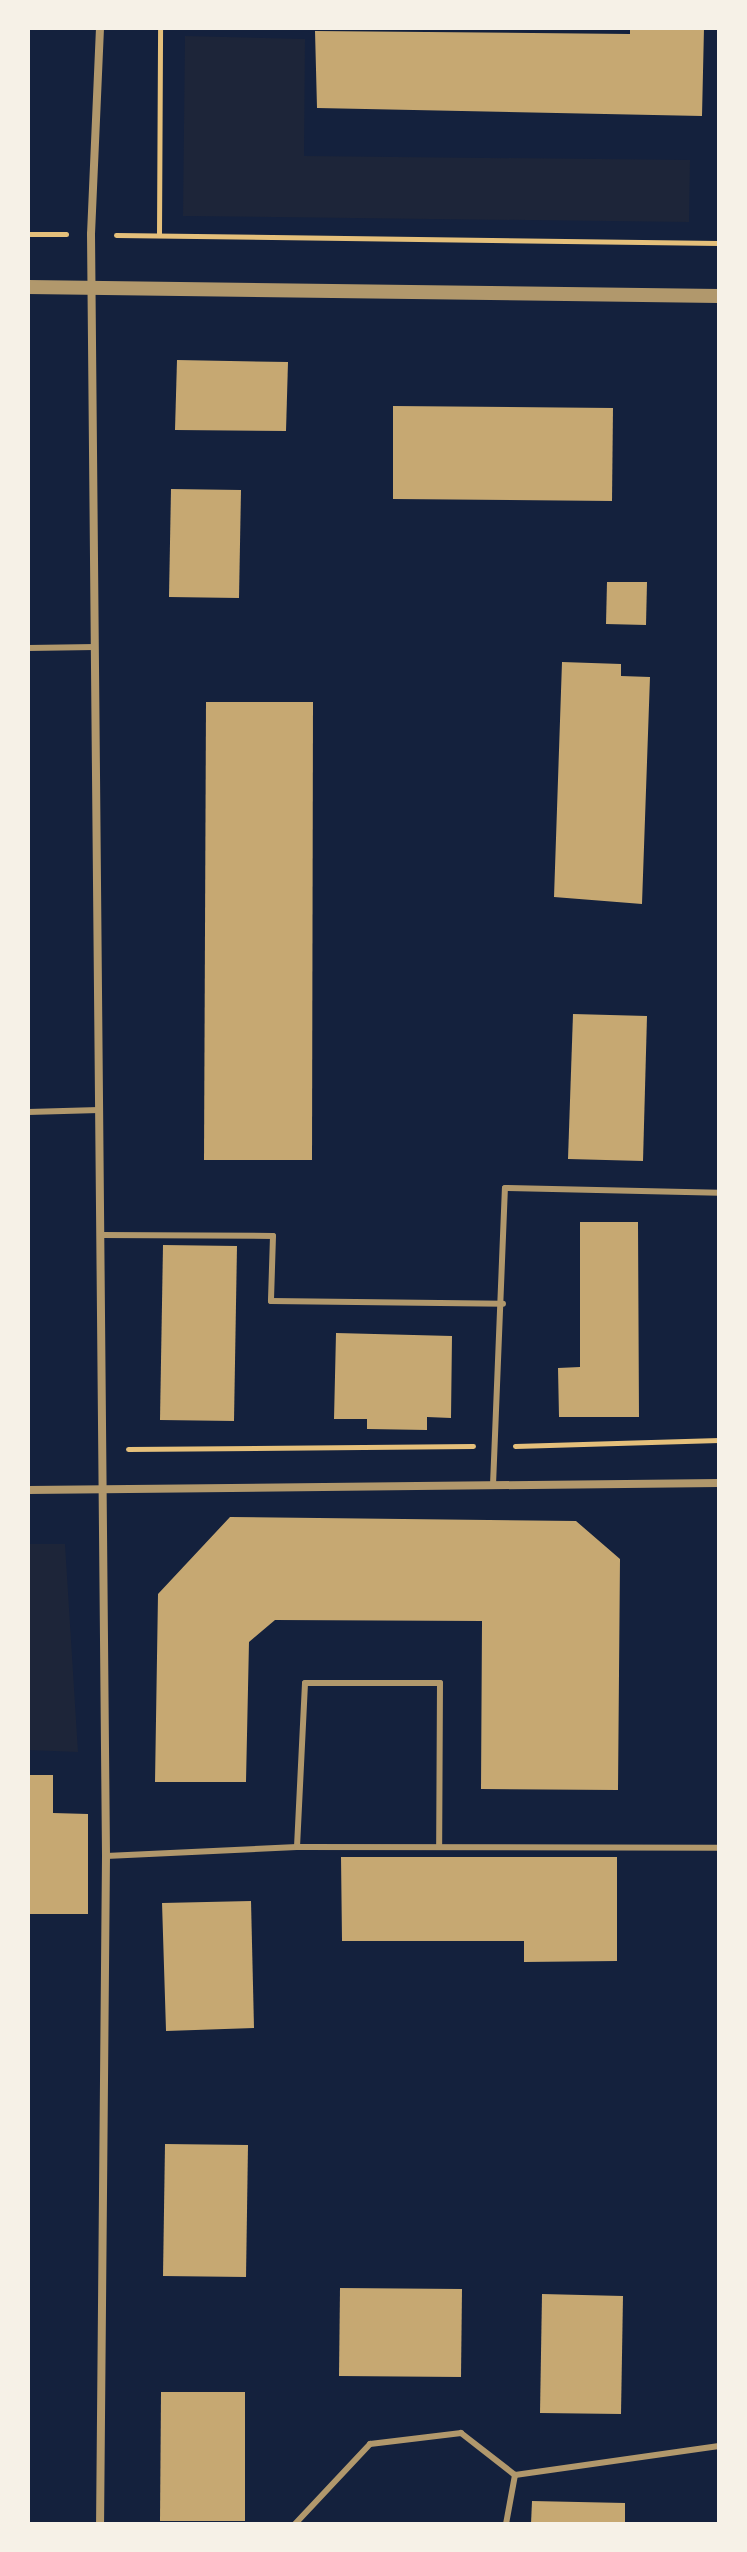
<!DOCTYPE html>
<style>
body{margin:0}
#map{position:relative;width:747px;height:2552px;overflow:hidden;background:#14213d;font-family:"Times New Roman",serif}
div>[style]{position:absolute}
.green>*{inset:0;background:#1d2539}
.building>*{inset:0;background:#c6a872}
.path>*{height:5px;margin:-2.5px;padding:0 2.5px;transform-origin:2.5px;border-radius:2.5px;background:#e5c07b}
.service>*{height:6px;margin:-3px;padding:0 3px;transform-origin:3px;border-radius:3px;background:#b1986c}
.minor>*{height:8px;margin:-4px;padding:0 4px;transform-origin:4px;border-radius:4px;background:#b1986c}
.tertiary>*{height:14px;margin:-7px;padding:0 7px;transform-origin:7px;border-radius:7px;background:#b1986c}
span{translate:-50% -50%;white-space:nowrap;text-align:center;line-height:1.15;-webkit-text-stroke:8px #f6f1e7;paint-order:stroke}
.frame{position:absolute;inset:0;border:30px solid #f6f1e7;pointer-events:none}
</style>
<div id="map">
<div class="green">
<i style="clip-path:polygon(185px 36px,305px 39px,304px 156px,690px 160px,689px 222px,183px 216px)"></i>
<i style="clip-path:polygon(28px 1544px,65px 1544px,78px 1752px,28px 1750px)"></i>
</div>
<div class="building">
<i style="clip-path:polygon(630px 28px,704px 28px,702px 116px,317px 108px,315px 31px,630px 34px)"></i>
<i style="clip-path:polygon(177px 360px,288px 362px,286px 431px,175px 430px)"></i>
<i style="clip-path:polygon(393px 406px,613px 408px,612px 501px,393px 499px)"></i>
<i style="clip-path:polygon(171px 489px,241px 490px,239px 598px,169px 597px)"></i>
<i style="clip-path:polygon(607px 582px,647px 582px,646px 625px,606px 624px)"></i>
<i style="clip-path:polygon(562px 662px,621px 664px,621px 676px,650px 677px,642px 904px,554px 897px)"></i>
<i style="clip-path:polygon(206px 702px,313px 702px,312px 1160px,204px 1160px)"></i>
<i style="clip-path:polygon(573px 1014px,647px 1016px,643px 1161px,568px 1159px)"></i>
<i style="clip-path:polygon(580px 1222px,638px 1222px,639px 1417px,559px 1417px,558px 1368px,580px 1367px)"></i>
<i style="clip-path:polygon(163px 1245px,237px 1246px,234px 1421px,160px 1420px)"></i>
<i style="clip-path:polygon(336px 1333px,452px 1336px,451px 1418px,427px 1417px,427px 1430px,367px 1429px,367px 1419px,334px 1419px)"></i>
<i style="clip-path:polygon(230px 1517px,576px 1521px,620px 1559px,618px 1790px,481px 1789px,482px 1621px,275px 1620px,249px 1642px,246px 1782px,155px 1782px,158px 1594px)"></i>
<i style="clip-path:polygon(28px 1775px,53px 1775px,53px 1813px,88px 1814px,88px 1914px,28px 1914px)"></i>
<i style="clip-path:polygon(341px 1857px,617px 1857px,617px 1961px,524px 1962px,524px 1941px,342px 1941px)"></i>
<i style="clip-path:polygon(251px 1901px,254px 2028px,166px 2031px,162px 1903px)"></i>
<i style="clip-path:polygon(165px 2144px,248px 2145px,246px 2277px,163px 2276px)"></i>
<i style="clip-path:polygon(340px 2288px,462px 2289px,461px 2377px,339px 2376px)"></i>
<i style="clip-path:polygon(542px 2294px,623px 2296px,621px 2414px,540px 2413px)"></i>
<i style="clip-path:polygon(161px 2392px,245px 2392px,245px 2521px,160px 2521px)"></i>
<i style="clip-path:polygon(532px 2501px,625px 2503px,625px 2524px,531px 2524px)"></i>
</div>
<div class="path">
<i style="left:28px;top:234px;width:38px"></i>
<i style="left:116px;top:235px;width:603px;rotate:0.76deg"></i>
<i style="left:159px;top:235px;width:207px;rotate:-89.7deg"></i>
<i style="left:515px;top:1446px;width:204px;rotate:-1.7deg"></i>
<i style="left:128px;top:1449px;width:345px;rotate:-0.5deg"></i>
</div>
<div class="service">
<i style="left:28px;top:648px;width:67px;rotate:-0.9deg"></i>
<i style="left:28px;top:1112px;width:71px;rotate:-1.6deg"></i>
<i style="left:101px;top:1235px;width:172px;rotate:0.3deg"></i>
<i style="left:273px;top:1236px;width:65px;rotate:91.8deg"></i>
<i style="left:271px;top:1301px;width:232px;rotate:0.7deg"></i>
<i style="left:493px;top:1485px;width:297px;rotate:-87.7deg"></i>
<i style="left:505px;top:1188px;width:214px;rotate:1.3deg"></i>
<i style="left:297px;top:1847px;width:164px;rotate:-87.2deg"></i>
<i style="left:305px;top:1683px;width:135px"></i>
<i style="left:440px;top:1683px;width:164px;rotate:90.3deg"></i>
<i style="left:106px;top:1856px;width:191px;rotate:-2.7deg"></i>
<i style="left:297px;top:1847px;width:422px;rotate:0.1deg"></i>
<i style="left:295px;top:2524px;width:110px;rotate:-46.8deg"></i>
<i style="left:370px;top:2444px;width:92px;rotate:-6.9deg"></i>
<i style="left:461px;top:2433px;width:68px;rotate:37.9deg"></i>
<i style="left:515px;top:2475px;width:206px;rotate:-8.1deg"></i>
<i style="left:506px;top:2524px;width:50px;rotate:-79.6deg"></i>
</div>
<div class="minor">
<i style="left:100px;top:28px;width:206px;rotate:92.5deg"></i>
<i style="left:91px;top:234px;width:1622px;rotate:89.47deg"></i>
<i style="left:106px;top:1856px;width:668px;rotate:90.51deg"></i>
<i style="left:28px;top:1490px;width:691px;rotate:-0.58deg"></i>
</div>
<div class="tertiary">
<i style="left:28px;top:287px;width:691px;rotate:0.75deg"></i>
</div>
<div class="frame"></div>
</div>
